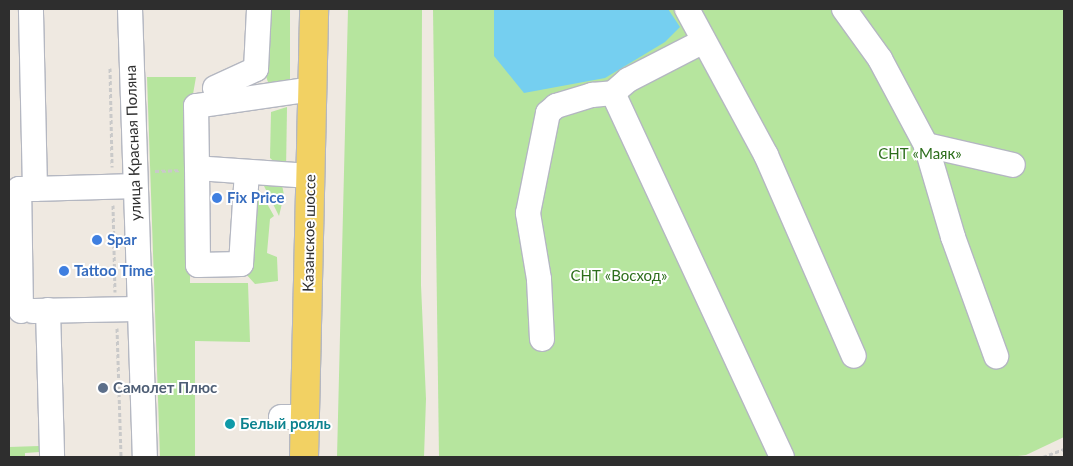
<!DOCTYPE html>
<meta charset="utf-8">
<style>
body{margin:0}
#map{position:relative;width:1073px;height:466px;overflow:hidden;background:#efe9e1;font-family:Lato,sans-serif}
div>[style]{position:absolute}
.green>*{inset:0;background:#b6e59e}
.water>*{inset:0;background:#75cff0}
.path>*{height:3px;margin-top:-1.5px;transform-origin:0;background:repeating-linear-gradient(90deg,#c9c9c9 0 4px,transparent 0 6.5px)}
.roads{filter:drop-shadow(1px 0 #b4b7c1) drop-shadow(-1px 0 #b4b7c1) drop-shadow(0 1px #b4b7c1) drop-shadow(0 -1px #b4b7c1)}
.minor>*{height:24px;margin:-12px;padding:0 12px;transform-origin:12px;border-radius:12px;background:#fff}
.major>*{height:28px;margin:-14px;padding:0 14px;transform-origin:14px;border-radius:14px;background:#f2d163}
.dots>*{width:14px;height:14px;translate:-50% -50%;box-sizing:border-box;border:2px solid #fff;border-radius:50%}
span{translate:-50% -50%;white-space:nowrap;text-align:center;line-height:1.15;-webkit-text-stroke:4px #fff;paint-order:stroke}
.street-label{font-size:15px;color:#2e2e2e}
.park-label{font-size:15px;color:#2c6e1b}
.shop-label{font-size:15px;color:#366cbe;font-weight:700}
.left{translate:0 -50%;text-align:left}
.service-label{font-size:15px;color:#4e5e75;font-weight:700}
.culture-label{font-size:15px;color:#0d838f;font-weight:700}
.frame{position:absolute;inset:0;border:10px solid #2e2e2e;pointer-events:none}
</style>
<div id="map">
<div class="green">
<i style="clip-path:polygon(265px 9px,290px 9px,290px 81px,272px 93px,264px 71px)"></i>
<i style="clip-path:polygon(348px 9px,422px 9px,421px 285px,426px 399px,424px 457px,337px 457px)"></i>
<i style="clip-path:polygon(433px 9px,1064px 9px,1064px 437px,1026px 455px,1011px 457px,439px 457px)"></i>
<i style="clip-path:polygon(147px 77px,196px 77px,192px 100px,190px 283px,248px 283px,250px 342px,195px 341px,195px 457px,160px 457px)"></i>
<i style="clip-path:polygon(287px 107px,286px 172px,270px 158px,271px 112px)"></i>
<i style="clip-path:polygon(261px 180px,282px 185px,284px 195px,279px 216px)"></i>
<i style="clip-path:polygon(257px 186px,274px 216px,270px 219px,267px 253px,277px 257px,278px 281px,255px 284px,245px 273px)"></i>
<i style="clip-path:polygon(39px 446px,40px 452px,25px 453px,25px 457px,9px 457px,9px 447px)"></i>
</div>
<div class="water">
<i style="clip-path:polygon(494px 9px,668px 9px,680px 27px,665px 42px,605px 78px,524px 93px,494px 56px)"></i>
</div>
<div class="path">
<i style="left:110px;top:68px;width:99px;rotate:88.8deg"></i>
<i style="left:155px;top:171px;width:24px;rotate:-2deg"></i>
<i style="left:113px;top:205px;width:87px;rotate:88.7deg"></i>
<i style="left:117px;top:328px;width:129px;rotate:88.2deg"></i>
<i style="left:1043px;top:457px;width:22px;rotate:-21deg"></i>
</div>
<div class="roads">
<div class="minor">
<i style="left:130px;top:9px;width:448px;rotate:88.1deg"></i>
<i style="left:687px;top:9px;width:166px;rotate:61.6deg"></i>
<i style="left:766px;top:155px;width:219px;rotate:66.4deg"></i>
<i style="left:844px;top:9px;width:62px;rotate:54.2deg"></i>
<i style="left:880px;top:59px;width:98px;rotate:61.9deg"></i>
<i style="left:926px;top:145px;width:96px;rotate:73.6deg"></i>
<i style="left:953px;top:237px;width:127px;rotate:70.1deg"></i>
<i style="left:215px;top:88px;width:45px;rotate:-24.9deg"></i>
<i style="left:256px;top:69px;width:60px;rotate:-87.1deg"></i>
<i style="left:613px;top:93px;width:401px;rotate:65.1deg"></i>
<i style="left:926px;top:145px;width:89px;rotate:12.9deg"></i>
<i style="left:197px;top:168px;width:97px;rotate:89.4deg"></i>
<i style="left:198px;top:265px;width:43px;rotate:-1.3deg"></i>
<i style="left:241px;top:264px;width:92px;rotate:-86.3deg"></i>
<i style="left:310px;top:176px;width:113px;rotate:-176deg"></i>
<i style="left:197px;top:168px;width:62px;rotate:-90.9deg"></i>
<i style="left:196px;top:106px;width:117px;rotate:-8.3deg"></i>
<i style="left:35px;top:189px;width:99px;rotate:-1.7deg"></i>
<i style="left:48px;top:310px;width:147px;rotate:88.4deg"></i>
<i style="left:21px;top:311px;width:122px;rotate:-90.9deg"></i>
<i style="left:19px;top:189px;width:16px"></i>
<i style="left:35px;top:189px;width:180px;rotate:-91.3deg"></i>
<i style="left:33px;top:311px;width:105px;rotate:-1.1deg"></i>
<i style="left:542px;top:339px;width:60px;rotate:-92.9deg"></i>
<i style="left:539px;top:279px;width:67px;rotate:-99.5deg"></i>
<i style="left:528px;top:213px;width:102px;rotate:-78.7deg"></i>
<i style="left:548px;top:113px;width:11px;rotate:-41deg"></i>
<i style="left:556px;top:106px;width:38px;rotate:-17deg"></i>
<i style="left:592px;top:95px;width:21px;rotate:-5deg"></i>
<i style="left:613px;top:93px;width:20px;rotate:-41deg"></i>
<i style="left:628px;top:80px;width:85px;rotate:-27.2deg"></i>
<i style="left:281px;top:417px;width:23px"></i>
</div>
<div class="major">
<i style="left:304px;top:457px;width:448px;rotate:-88.7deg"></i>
</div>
</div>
<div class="dots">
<i style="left:217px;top:198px;background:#3f7fe0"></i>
<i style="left:97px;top:240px;background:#3f7fe0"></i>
<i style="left:64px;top:271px;background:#3f7fe0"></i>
<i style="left:103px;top:388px;background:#5c6f8a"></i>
<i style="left:230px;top:424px;background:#0f9aa8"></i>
</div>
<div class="street-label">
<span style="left:133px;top:143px;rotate:-92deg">улица Красная Поляна</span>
<span style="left:309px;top:233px;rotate:-89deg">Казанское шоссе</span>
</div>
<div class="park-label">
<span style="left:920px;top:154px">СНТ «Маяк»</span>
<span style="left:619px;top:276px">СНТ «Восход»</span>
</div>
<div class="shop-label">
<span class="left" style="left:227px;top:198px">Fix Price</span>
<span class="left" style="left:107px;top:240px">Spar</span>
<span class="left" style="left:74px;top:271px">Tattoo Time</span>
</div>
<div class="service-label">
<span class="left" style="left:113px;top:388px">Самолет Плюс</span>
</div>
<div class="culture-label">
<span class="left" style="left:240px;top:424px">Белый рояль</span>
</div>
<div class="frame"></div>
</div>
